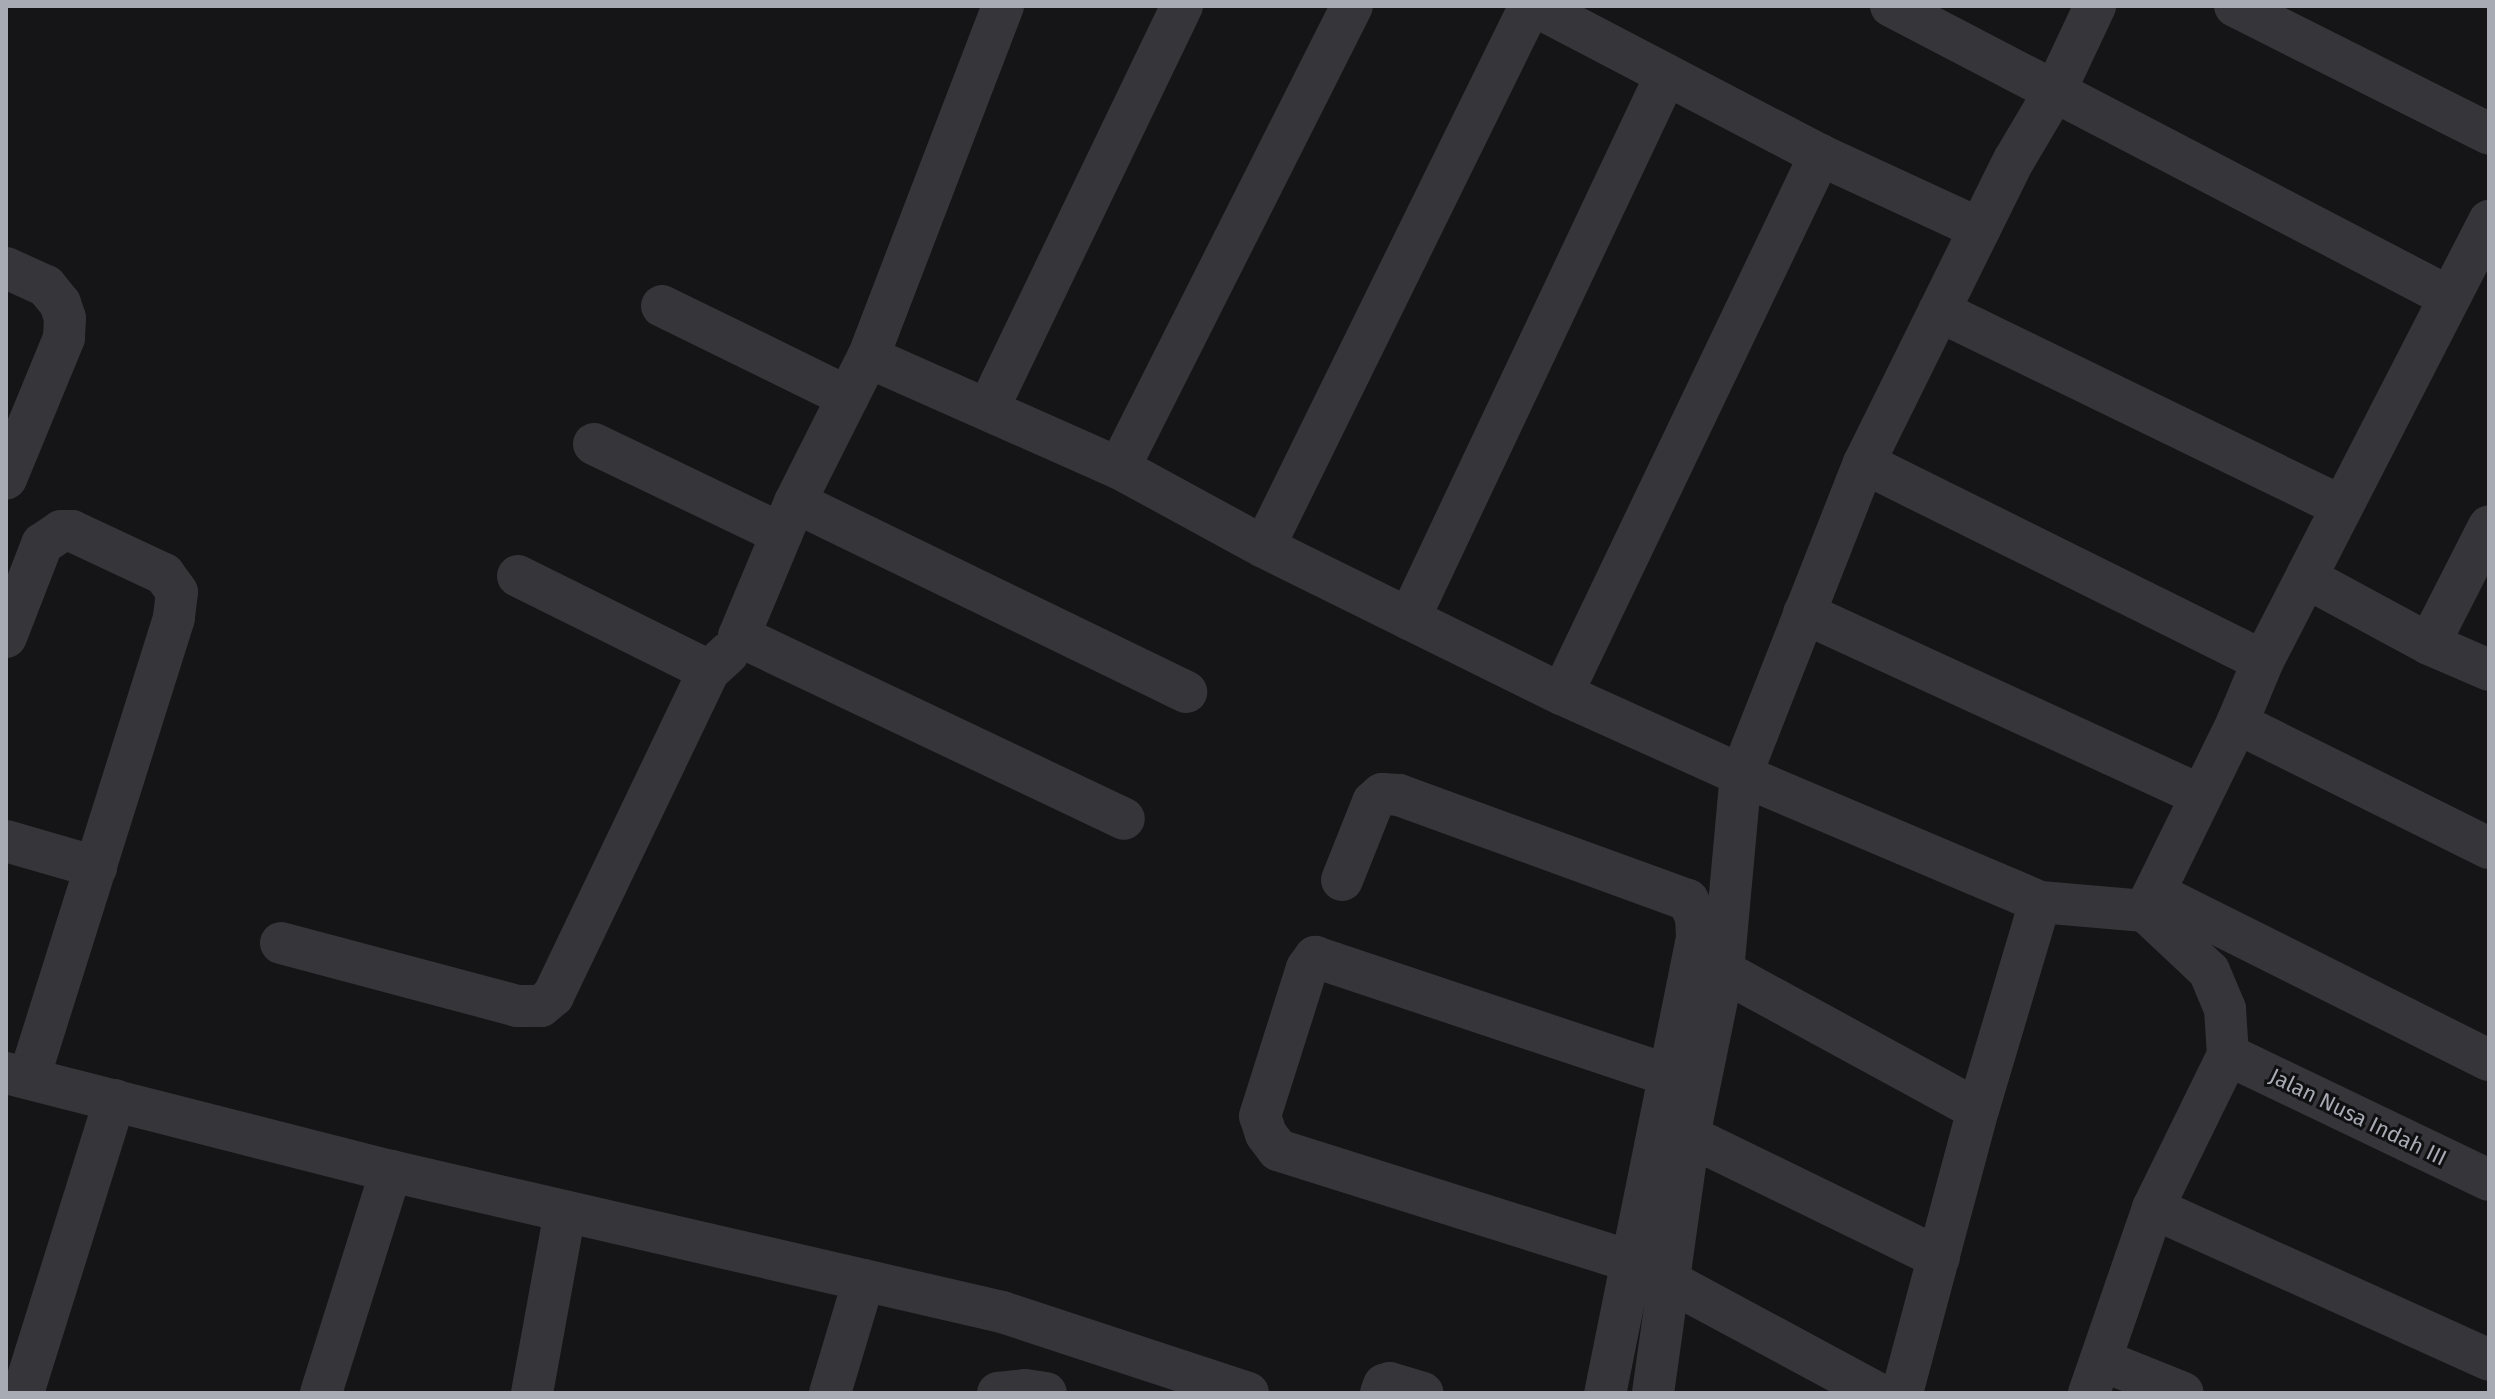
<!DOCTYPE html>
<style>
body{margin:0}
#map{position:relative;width:2495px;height:1399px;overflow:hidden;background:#151416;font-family:"Fira Sans",sans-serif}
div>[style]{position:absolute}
.minor>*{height:42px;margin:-21px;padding:0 21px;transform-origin:21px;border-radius:21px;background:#36363a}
span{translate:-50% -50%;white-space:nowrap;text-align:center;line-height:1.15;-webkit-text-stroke:6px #100f11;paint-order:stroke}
.street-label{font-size:22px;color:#a8aab4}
.frame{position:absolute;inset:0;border:8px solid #a8aab4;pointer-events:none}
</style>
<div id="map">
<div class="minor">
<i style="left:1003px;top:6px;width:376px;rotate:111deg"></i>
<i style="left:868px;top:357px;width:162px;rotate:116.7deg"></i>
<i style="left:795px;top:502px;width:145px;rotate:112.7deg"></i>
<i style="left:739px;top:636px;width:426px;rotate:25.4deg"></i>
<i style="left:1535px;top:6px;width:322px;rotate:27.6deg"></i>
<i style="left:1820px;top:155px;width:176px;rotate:24.8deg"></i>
<i style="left:1891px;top:6px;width:629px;rotate:27.54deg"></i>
<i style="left:2235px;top:6px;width:284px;rotate:26.7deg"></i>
<i style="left:6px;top:268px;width:44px;rotate:24.2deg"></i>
<i style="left:46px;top:286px;width:22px;rotate:51deg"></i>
<i style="left:60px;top:303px;width:16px;rotate:72deg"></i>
<i style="left:65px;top:318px;width:20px;rotate:93deg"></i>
<i style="left:64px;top:338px;width:152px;rotate:112.4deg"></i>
<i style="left:662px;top:306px;width:207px;rotate:26.1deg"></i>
<i style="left:1939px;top:311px;width:448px;rotate:25.9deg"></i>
<i style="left:868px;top:357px;width:274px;rotate:23.9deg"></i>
<i style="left:1119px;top:468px;width:165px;rotate:28.6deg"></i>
<i style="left:1264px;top:547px;width:332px;rotate:26.3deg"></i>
<i style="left:1562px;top:694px;width:196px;rotate:24.3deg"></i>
<i style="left:1741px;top:775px;width:325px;rotate:23deg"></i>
<i style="left:2040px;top:902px;width:105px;rotate:4.9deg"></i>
<i style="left:988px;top:409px;width:447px;rotate:-64.3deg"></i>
<i style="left:594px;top:444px;width:208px;rotate:25.6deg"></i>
<i style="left:1864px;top:463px;width:445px;rotate:26.4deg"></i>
<i style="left:1119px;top:468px;width:517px;rotate:-63.24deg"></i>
<i style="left:795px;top:502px;width:435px;rotate:25.9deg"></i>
<i style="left:1264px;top:547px;width:603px;rotate:-63.82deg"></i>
<i style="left:518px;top:576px;width:213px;rotate:26.4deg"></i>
<i style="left:709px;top:671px;width:26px;rotate:-43deg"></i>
<i style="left:2307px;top:578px;width:139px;rotate:28.4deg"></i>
<i style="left:2429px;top:644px;width:65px;rotate:23.4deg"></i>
<i style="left:1804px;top:613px;width:436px;rotate:24.7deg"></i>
<i style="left:1409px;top:619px;width:602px;rotate:-64.71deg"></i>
<i style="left:6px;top:637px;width:100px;rotate:-68.8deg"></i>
<i style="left:42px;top:544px;width:23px;rotate:-34deg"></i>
<i style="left:61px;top:531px;width:11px"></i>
<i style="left:72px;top:531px;width:102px;rotate:25.1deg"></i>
<i style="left:164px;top:574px;width:22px;rotate:54deg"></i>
<i style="left:177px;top:592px;width:26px;rotate:97deg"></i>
<i style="left:174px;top:618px;width:481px;rotate:107.5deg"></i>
<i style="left:2429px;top:644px;width:132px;rotate:-63deg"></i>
<i style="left:1562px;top:694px;width:598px;rotate:-64.42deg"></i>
<i style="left:2237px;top:723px;width:281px;rotate:26.4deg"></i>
<i style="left:6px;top:841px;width:94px;rotate:16.1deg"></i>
<i style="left:1342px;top:880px;width:84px;rotate:-68.3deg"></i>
<i style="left:1373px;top:802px;width:12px;rotate:-42deg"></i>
<i style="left:1382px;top:794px;width:17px;rotate:3deg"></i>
<i style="left:1399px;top:795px;width:307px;rotate:20deg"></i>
<i style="left:1688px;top:900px;width:19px;rotate:65deg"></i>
<i style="left:1696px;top:917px;width:21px;rotate:87deg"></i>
<i style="left:1697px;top:938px;width:464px;rotate:101.4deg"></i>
<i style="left:2155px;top:893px;width:373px;rotate:26.6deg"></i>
<i style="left:281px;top:943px;width:244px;rotate:14.9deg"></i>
<i style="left:517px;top:1006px;width:24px"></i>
<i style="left:541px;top:1006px;width:16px;rotate:-40deg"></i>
<i style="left:553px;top:996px;width:361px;rotate:-64.4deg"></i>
<i style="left:1723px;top:971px;width:290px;rotate:28.6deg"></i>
<i style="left:2228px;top:1055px;width:289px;rotate:25.6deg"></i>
<i style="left:6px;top:1073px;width:397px;rotate:14.3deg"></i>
<i style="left:391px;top:1171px;width:627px;rotate:12.99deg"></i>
<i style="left:1002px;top:1312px;width:259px;rotate:18.2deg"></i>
<i style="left:1689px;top:1136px;width:278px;rotate:26deg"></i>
<i style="left:2153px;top:1208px;width:369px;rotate:24.3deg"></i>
<i style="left:1633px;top:1262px;width:372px;rotate:-162.5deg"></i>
<i style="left:1278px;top:1150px;width:20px;rotate:-127deg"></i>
<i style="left:1266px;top:1134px;width:19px;rotate:-108deg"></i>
<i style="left:1260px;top:1116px;width:155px;rotate:-72.4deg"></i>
<i style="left:1307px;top:968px;width:14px;rotate:-54deg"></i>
<i style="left:1315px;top:957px;width:374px;rotate:18.5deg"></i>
<i style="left:1669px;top:1281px;width:236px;rotate:28.3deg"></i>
<i style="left:2101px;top:1360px;width:88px;rotate:21.9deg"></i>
<i style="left:23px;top:1393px;width:307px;rotate:-72.6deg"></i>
<i style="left:321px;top:1393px;width:233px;rotate:-72.5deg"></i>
<i style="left:532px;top:1393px;width:184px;rotate:-79.7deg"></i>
<i style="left:830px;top:1393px;width:118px;rotate:-73.3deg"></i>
<i style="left:998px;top:1393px;width:27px;rotate:-6deg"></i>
<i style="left:1025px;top:1390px;width:21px;rotate:8deg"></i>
<i style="left:1381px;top:1393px;width:9px;rotate:-69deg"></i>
<i style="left:1384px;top:1385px;width:6px;rotate:-18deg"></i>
<i style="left:1390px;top:1383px;width:34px;rotate:17deg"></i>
<i style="left:1653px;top:1393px;width:260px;rotate:-82deg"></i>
<i style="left:1689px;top:1136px;width:168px;rotate:-78.4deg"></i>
<i style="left:1723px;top:971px;width:197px;rotate:-84.8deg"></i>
<i style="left:1741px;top:775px;width:335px;rotate:-68.5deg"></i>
<i style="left:1864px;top:463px;width:338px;rotate:-63.7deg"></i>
<i style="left:2014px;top:160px;width:82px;rotate:-59.4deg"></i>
<i style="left:2056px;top:89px;width:92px;rotate:-64.8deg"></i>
<i style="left:1902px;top:1393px;width:293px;rotate:-75deg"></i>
<i style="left:1978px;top:1110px;width:217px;rotate:-73.4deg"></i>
<i style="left:2089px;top:1393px;width:196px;rotate:-70.9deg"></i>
<i style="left:2153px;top:1208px;width:170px;rotate:-63.9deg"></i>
<i style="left:2228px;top:1055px;width:46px;rotate:-93.7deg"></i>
<i style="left:2225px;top:1009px;width:41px;rotate:-112.8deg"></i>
<i style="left:2209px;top:971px;width:88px;rotate:-136.8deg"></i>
<i style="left:2145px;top:911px;width:209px;rotate:-63.9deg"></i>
<i style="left:2237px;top:723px;width:67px;rotate:-67.2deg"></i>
<i style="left:2263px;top:661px;width:495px;rotate:-62.8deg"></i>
</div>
<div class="street-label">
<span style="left:2358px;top:1117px;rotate:26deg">Jalan Nusa Indah III</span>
</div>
<div class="frame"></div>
</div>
